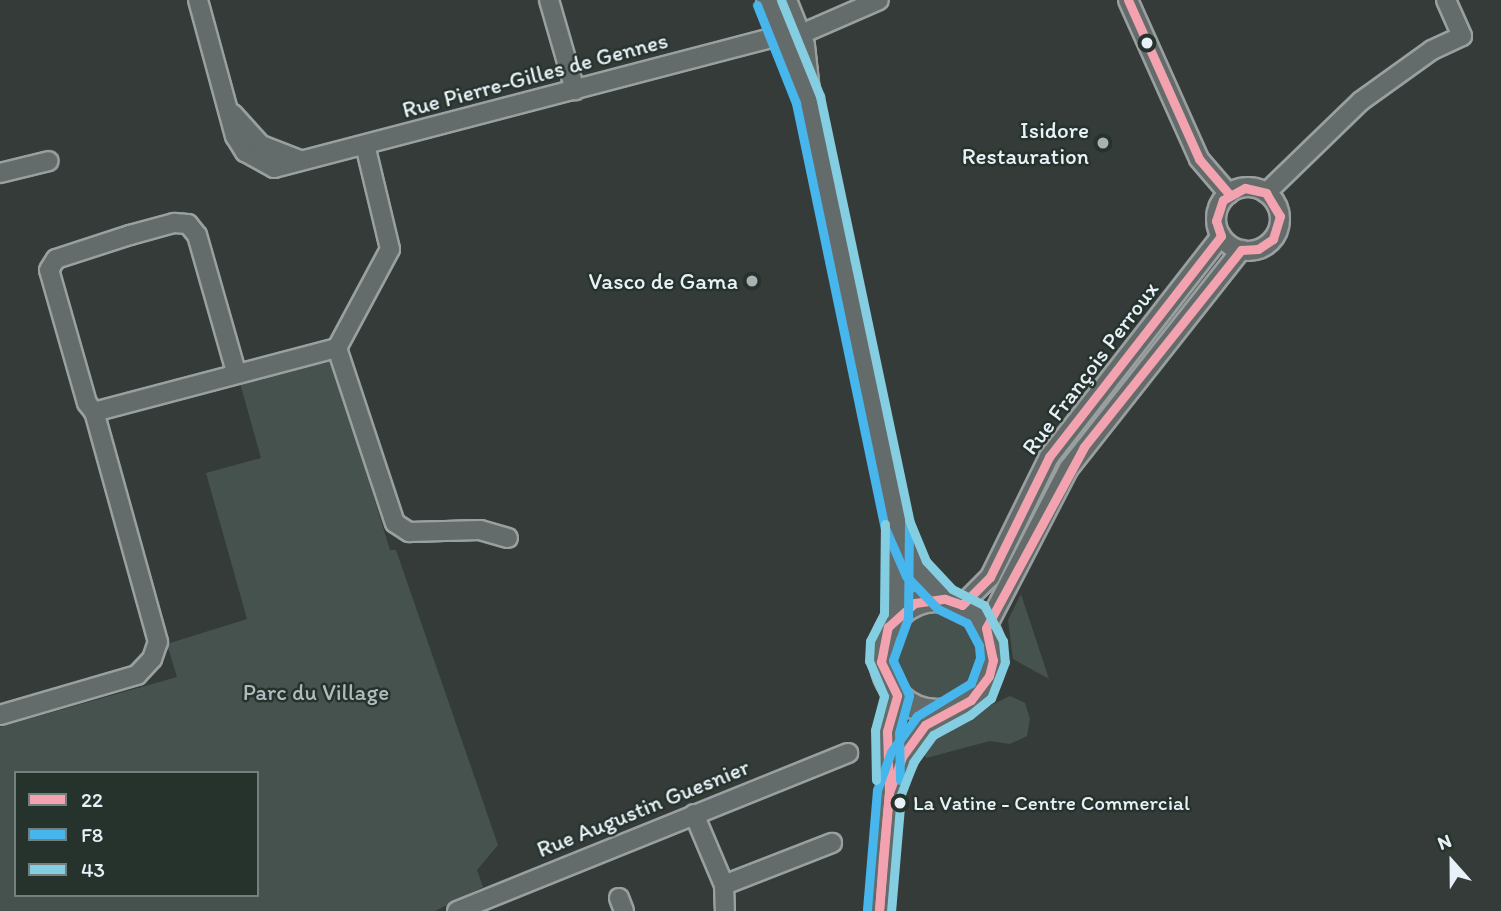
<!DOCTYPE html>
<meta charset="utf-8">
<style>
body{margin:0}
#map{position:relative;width:1501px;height:911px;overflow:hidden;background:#353b38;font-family:Itim,sans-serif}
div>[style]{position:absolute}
.green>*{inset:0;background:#46524e}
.round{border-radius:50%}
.roads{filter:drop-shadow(2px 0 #9a9f9f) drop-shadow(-2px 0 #9a9f9f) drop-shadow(0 2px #9a9f9f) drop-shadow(0 -2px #9a9f9f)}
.minor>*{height:18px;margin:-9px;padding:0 9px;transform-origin:9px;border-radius:9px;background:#646b6b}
.minor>.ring{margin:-9px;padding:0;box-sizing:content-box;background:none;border:18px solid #646b6b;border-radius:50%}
.tertiary>*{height:23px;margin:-11.5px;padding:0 11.5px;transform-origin:11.5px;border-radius:11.5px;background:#646b6b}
.tertiary>.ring{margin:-11.5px;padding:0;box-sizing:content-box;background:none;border:23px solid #646b6b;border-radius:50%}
.bus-1>*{height:9px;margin:-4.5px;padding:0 4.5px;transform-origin:4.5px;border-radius:4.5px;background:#f3a3af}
.bus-2>*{height:9px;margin:-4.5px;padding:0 4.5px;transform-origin:4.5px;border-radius:4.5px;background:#46b6ed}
.bus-3>*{height:9px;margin:-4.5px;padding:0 4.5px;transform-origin:4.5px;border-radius:4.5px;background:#85cee2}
.dots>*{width:19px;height:19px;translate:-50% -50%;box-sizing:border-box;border:4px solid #26332d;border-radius:50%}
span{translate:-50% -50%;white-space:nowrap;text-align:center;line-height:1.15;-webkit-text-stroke:5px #26332d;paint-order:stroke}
.bus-label{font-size:21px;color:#e8f1f8}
.left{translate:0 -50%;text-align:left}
.street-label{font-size:23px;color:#e8f1f8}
.poi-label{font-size:23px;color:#e8f1f8}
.right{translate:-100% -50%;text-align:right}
.park-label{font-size:23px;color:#b0bbbe}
.legend{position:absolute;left:14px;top:771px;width:245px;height:126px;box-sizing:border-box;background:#26332d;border:2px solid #747f7e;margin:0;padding:9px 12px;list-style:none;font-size:21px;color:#e8f1f8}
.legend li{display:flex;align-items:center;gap:14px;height:35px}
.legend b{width:35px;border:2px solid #747f7e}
.north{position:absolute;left:1417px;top:827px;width:70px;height:70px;-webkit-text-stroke:5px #26332d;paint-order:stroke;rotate:339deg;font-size:19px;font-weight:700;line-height:28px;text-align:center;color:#e8f1f8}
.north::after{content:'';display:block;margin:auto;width:24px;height:32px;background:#e8f1f8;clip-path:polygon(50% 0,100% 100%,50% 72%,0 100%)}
</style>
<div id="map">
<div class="green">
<i style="clip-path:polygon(evenodd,331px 358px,390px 550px,396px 550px,498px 845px,477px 870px,483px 887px,435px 911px,0 911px,0 727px,177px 677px,167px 644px,247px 619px,206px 473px,261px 458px,240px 383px,331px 358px,16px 773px,257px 773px,257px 895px,16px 895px,16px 773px)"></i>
<i style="clip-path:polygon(1021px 594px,1049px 679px,1013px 659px,1008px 620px)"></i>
<i class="round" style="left:896px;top:611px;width:88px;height:88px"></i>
<i style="clip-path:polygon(1010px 696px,1025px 703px,1030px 719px,1027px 736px,1010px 744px,990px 741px,926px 758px,922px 751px,944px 728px)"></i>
</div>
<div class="roads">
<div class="minor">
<i style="left:198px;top:0;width:141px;rotate:74.8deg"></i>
<i style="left:235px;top:136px;width:19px;rotate:58deg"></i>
<i style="left:245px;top:152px;width:33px;rotate:29deg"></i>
<i style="left:274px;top:168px;width:522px;rotate:-14.65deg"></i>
<i style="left:779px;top:36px;width:11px;rotate:15deg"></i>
<i style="left:549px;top:0;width:94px;rotate:73.9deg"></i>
<i style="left:1128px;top:0;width:174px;rotate:65.9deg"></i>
<i style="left:1199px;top:159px;width:46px;rotate:49.4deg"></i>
<i style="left:799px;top:35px;width:87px;rotate:-23.6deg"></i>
<i style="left:233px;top:114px;width:42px;rotate:47.9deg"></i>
<i style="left:261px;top:145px;width:42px;rotate:21deg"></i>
<i style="left:0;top:173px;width:50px;rotate:-13.8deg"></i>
<i class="ring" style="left:1216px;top:187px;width:46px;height:46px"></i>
<i style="left:1266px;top:193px;width:132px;rotate:-44.1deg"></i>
<i style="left:1361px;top:101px;width:87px;rotate:-35.7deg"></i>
<i style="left:1432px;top:50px;width:33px;rotate:-25deg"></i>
<i style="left:1462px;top:36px;width:39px;rotate:-114deg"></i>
<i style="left:337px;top:348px;width:184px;rotate:71.7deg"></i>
<i style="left:395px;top:523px;width:17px;rotate:33deg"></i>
<i style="left:409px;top:532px;width:71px;rotate:-1.6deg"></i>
<i style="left:480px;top:530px;width:29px;rotate:16deg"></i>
<i style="left:94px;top:412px;width:11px;rotate:-128deg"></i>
<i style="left:87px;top:403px;width:138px;rotate:-105.9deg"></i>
<i style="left:49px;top:270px;width:13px;rotate:-58deg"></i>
<i style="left:56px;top:259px;width:78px;rotate:-18deg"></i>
<i style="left:130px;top:235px;width:46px;rotate:-15.3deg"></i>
<i style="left:174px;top:223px;width:14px;rotate:4deg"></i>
<i style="left:188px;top:224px;width:14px;rotate:51deg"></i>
<i style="left:197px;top:235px;width:142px;rotate:74.1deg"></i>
<i style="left:962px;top:605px;width:40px;rotate:-45deg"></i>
<i style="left:990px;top:577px;width:134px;rotate:-63.8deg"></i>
<i style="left:1049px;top:457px;width:280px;rotate:-52.1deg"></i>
<i style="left:986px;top:628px;width:180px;rotate:-62.6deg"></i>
<i style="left:1069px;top:468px;width:278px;rotate:-51.7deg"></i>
<i style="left:0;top:715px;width:143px;rotate:-16.3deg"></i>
<i style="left:137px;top:675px;width:22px;rotate:-47deg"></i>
<i style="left:152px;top:659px;width:18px;rotate:-71deg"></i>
<i style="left:158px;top:642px;width:239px;rotate:-105.5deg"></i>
<i style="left:94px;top:412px;width:251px;rotate:-14.8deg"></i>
<i style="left:337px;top:348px;width:112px;rotate:-61.8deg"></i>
<i style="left:390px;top:249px;width:107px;rotate:-103.5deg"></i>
<i style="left:694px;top:814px;width:77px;rotate:67.1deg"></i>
<i style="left:724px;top:885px;width:26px;rotate:88deg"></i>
<i style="left:724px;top:885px;width:116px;rotate:-21.3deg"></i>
<i style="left:619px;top:898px;width:14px;rotate:69deg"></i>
<i style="left:457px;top:911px;width:422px;rotate:-22deg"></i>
</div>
<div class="tertiary">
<i style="left:768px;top:0;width:88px;rotate:68.7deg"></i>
<i style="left:784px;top:0;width:48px;rotate:68.2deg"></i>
<i style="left:802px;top:45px;width:54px;rotate:83.7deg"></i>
<i style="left:808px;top:99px;width:406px;rotate:77.9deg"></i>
<i style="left:893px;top:496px;width:28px;rotate:82deg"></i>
<i style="left:897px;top:524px;width:93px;rotate:90.6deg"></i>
<i style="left:899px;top:530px;width:42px;rotate:65.9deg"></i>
<i style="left:916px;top:568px;width:42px;rotate:46.9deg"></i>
<i class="ring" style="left:881px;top:599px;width:89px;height:89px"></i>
<i style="left:892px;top:786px;width:54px;rotate:-64.9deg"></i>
<i style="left:915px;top:737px;width:42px;rotate:-38.2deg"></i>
<i style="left:879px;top:911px;width:119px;rotate:-85.2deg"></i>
<i style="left:889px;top:792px;width:61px;rotate:-91.9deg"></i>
<i style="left:887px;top:731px;width:37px;rotate:-74deg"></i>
</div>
</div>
<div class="bus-1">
<i style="left:1128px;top:0;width:174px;rotate:65.9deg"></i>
<i style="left:1199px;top:159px;width:46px;rotate:49.4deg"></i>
<i style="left:1245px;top:188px;width:22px;rotate:13deg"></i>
<i style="left:1266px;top:193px;width:27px;rotate:59deg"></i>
<i style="left:1280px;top:216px;width:24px;rotate:107deg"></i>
<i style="left:1273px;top:239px;width:18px;rotate:146deg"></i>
<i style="left:1258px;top:249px;width:17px;rotate:177deg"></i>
<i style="left:1241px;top:250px;width:252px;rotate:128.6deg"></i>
<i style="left:1084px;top:447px;width:206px;rotate:118.4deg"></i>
<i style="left:986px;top:628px;width:33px;rotate:78deg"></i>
<i style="left:993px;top:660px;width:16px;rotate:104deg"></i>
<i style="left:989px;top:676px;width:30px;rotate:127deg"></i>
<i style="left:971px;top:700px;width:52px;rotate:151.5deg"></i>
<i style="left:925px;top:725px;width:39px;rotate:126deg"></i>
<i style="left:902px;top:757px;width:37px;rotate:110deg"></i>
<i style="left:889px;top:792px;width:61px;rotate:-91.9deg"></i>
<i style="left:887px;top:731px;width:37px;rotate:-74deg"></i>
<i style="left:897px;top:695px;width:37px;rotate:-116deg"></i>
<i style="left:881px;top:662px;width:36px;rotate:-79deg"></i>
<i style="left:888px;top:627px;width:36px;rotate:-42deg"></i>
<i style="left:915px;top:603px;width:30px;rotate:-8deg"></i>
<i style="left:945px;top:599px;width:18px;rotate:19deg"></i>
<i style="left:962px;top:605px;width:40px;rotate:-45deg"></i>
<i style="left:990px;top:577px;width:134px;rotate:-63.8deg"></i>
<i style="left:1049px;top:457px;width:280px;rotate:-52.1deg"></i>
<i style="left:1221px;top:236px;width:16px;rotate:-108deg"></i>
<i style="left:1216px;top:221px;width:22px;rotate:-72deg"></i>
<i style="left:1223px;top:200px;width:25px;rotate:-29deg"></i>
<i style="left:889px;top:792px;width:119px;rotate:94.8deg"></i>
<i style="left:879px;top:911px;width:54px;rotate:-85.8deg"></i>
<i style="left:883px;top:857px;width:65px;rotate:-84.7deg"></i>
</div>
<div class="bus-2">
<i style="left:757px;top:5px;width:105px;rotate:68.3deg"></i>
<i style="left:796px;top:103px;width:434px;rotate:78.2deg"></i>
<i style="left:885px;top:528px;width:52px;rotate:66.4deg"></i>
<i style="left:906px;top:576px;width:46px;rotate:45.9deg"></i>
<i style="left:938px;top:609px;width:32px;rotate:26deg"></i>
<i style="left:967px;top:623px;width:26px;rotate:62deg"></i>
<i style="left:979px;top:646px;width:12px;rotate:85deg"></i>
<i style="left:980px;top:658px;width:27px;rotate:110deg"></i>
<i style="left:971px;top:683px;width:63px;rotate:148.6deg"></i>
<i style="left:917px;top:716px;width:44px;rotate:125.8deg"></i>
<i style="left:891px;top:752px;width:40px;rotate:110.2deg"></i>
<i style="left:877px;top:790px;width:120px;rotate:94.8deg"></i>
<i style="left:900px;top:780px;width:47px;rotate:-91.2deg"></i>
<i style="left:899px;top:733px;width:39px;rotate:-75deg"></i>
<i style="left:909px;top:695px;width:38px;rotate:-115deg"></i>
<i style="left:893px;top:660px;width:45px;rotate:-70.3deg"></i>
<i style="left:908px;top:618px;width:94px;rotate:-89.4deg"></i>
</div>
<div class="bus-3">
<i style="left:781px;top:0;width:104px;rotate:67.9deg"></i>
<i style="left:820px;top:96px;width:433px;rotate:78.1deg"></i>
<i style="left:909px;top:520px;width:44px;rotate:67.5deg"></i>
<i style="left:926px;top:561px;width:38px;rotate:47deg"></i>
<i style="left:952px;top:589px;width:36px;rotate:27deg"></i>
<i style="left:984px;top:605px;width:41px;rotate:62.2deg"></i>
<i style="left:1003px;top:641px;width:21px;rotate:85deg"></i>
<i style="left:1005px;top:662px;width:39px;rotate:111deg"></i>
<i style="left:991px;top:698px;width:27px;rotate:141deg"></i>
<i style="left:970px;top:715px;width:42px;rotate:151.6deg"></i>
<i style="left:933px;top:735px;width:34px;rotate:126deg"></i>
<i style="left:913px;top:763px;width:34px;rotate:111deg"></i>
<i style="left:901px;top:795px;width:116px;rotate:94.9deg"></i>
<i style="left:876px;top:780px;width:50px;rotate:-91.1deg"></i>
<i style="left:875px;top:730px;width:35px;rotate:-75deg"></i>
<i style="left:884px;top:696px;width:38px;rotate:-113deg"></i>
<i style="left:869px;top:661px;width:20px;rotate:-87deg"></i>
<i style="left:870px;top:641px;width:30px;rotate:-63deg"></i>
<i style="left:884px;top:614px;width:90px;rotate:-89.4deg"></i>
</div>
<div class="dots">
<i style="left:1147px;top:43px;background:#e8f1f8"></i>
<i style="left:1103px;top:143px;background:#a9b1b5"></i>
<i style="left:752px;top:281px;background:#a9b1b5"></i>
<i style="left:900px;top:803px;background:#e8f1f8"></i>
</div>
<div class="bus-label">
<span class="left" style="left:913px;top:803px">La Vatine - Centre Commercial</span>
</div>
<div class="street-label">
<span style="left:535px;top:75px;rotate:-15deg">Rue Pierre-Gilles de Gennes</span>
<span style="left:1090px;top:368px;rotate:-53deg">Rue François Perroux</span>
<span style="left:643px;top:808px;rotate:-22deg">Rue Augustin Guesnier</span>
</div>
<div class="poi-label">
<span class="right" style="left:1089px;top:143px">Isidore<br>Restauration</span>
<span class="right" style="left:738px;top:281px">Vasco de Gama</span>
</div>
<div class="park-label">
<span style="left:316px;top:692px">Parc du Village</span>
</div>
<ul class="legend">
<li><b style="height:9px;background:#f3a3af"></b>22</li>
<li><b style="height:9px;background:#46b6ed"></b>F8</li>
<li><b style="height:9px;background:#85cee2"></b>43</li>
</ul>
<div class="north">N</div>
</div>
